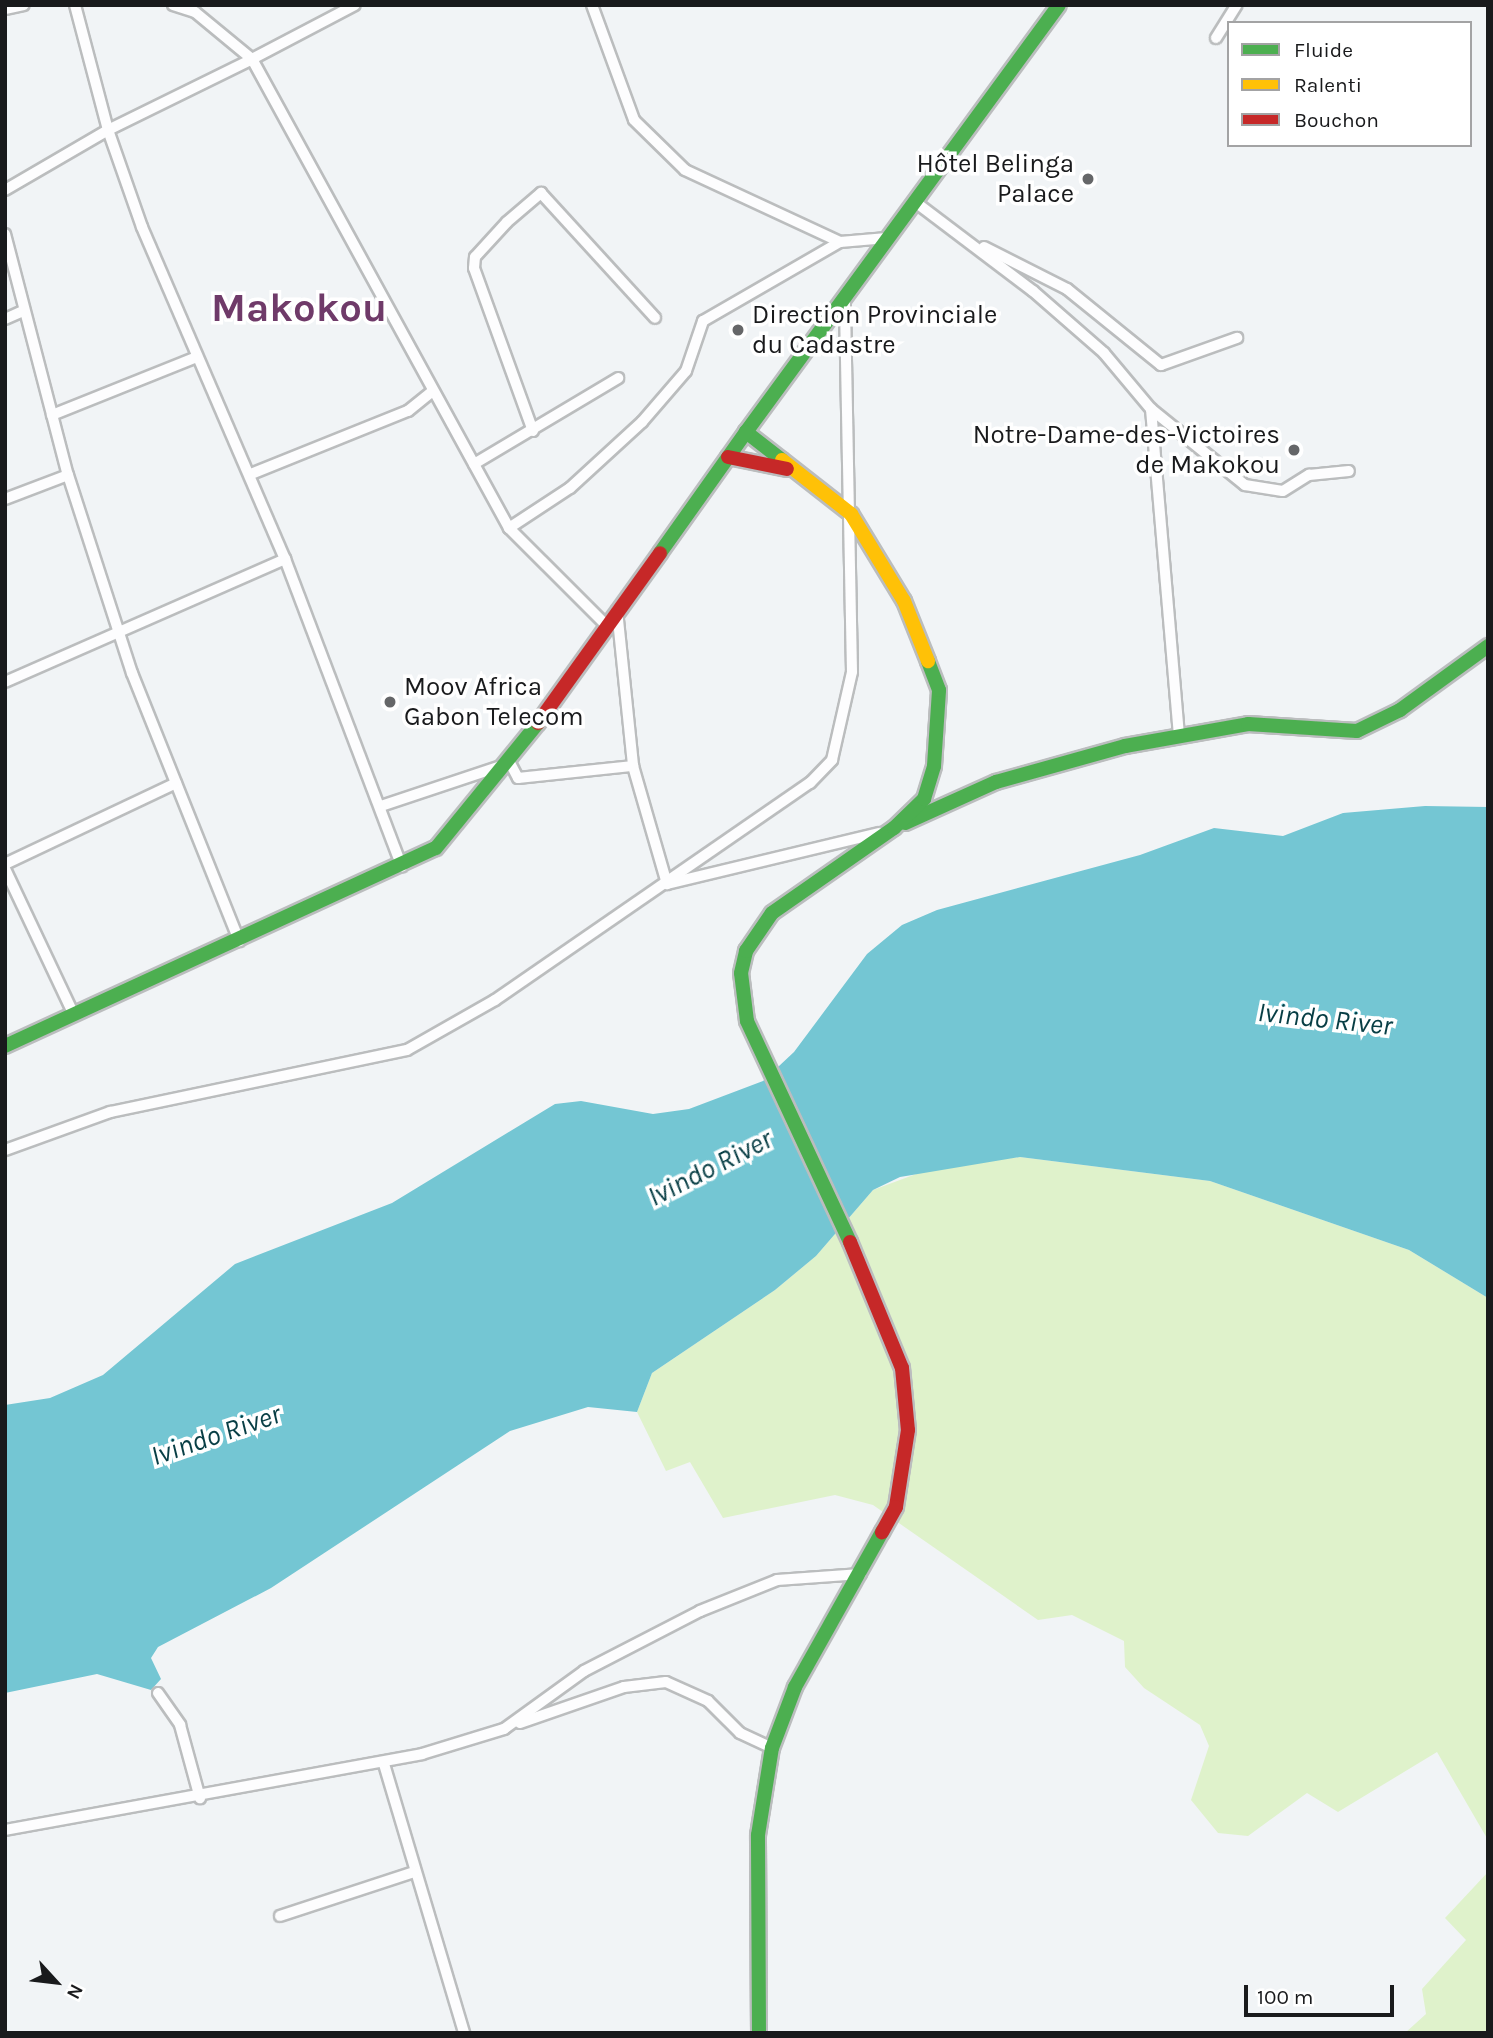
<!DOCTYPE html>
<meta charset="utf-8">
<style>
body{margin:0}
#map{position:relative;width:1493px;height:2038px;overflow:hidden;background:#f1f4f6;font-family:Karla,sans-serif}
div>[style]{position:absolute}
.green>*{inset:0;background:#dff2cb}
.water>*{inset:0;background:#74c6d3}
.roads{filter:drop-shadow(2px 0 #bbbdbe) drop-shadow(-2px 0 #bbbdbe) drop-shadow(0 2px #bbbdbe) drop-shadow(0 -2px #bbbdbe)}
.street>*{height:10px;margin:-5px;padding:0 5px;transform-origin:5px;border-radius:5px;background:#fdfdfe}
.fast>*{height:14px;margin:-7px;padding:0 7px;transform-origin:7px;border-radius:7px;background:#4caf50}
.slow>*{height:14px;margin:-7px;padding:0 7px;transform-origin:7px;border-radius:7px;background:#ffc107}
.jam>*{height:14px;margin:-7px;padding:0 7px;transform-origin:7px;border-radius:7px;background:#c62828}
.dots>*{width:19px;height:19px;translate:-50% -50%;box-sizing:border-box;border:4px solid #fff;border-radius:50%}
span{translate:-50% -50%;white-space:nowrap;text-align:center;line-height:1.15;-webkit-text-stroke:7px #fff;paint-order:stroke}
.poi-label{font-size:26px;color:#191a1c}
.right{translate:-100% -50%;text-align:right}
.left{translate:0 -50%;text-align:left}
.water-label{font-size:28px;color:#083e45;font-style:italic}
.town-label{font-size:40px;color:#6f3a69;font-weight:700}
.frame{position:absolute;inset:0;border:7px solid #191a1c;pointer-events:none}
.legend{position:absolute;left:1227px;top:21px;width:245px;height:126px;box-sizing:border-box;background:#fff;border:2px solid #a3a3a4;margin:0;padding:9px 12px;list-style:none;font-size:21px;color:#191a1c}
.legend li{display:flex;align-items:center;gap:14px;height:35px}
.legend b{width:35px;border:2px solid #a3a3a4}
.north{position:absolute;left:21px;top:1947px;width:70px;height:70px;-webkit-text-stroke:5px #fff;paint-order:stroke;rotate:117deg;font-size:19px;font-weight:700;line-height:28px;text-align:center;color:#191a1c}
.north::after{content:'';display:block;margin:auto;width:24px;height:32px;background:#191a1c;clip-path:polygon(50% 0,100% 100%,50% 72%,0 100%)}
.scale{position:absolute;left:1244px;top:1985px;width:150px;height:32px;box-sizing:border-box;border:4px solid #191a1c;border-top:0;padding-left:9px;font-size:21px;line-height:24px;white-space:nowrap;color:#191a1c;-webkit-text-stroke:5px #fff;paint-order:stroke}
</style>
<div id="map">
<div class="green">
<i style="clip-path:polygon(1020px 1157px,1210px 1181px,1409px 1250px,1488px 1298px,1488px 1840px,1437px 1752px,1338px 1812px,1307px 1793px,1248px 1836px,1218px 1833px,1191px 1800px,1209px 1746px,1200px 1725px,1144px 1688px,1125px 1667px,1124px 1641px,1072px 1615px,1038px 1620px,873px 1505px,835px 1495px,723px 1518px,690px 1462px,666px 1471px,637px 1412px,652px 1373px,775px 1290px,816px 1256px,873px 1190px,935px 1167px)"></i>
<i style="clip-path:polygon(1488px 1872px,1488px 2033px,1405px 2033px,1426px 2014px,1422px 1989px,1466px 1940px,1445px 1918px)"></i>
</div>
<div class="water">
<i style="clip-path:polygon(1425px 806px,1488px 807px,1488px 1298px,1409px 1250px,1210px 1181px,1020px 1157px,900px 1177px,873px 1190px,816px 1256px,775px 1290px,652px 1373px,637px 1412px,588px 1407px,510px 1431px,271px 1588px,158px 1647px,151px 1658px,161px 1679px,151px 1690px,97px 1674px,5px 1693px,5px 1405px,50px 1398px,103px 1375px,235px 1264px,392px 1203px,555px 1104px,581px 1101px,653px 1114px,689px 1109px,763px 1081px,794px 1052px,867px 954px,902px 925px,937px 910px,1140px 855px,1214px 828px,1283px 836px,1343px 813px)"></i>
</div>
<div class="roads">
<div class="street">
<i style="left:75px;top:5px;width:129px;rotate:75.2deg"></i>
<i style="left:108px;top:130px;width:161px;rotate:-26.2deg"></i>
<i style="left:252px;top:59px;width:535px;rotate:61.28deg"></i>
<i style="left:509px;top:528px;width:139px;rotate:45deg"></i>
<i style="left:173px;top:5px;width:23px;rotate:18deg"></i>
<i style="left:195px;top:12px;width:74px;rotate:39.5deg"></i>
<i style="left:252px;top:59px;width:116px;rotate:-27.7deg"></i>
<i style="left:592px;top:5px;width:122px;rotate:69.9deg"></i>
<i style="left:634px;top:120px;width:71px;rotate:44.4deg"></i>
<i style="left:685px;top:170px;width:171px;rotate:24.9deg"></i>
<i style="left:840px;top:242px;width:47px;rotate:-4.9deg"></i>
<i style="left:5px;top:9px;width:19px;rotate:-12deg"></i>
<i style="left:1216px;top:38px;width:39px;rotate:-58deg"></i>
<i style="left:5px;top:190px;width:119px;rotate:-30.2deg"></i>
<i style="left:108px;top:130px;width:103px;rotate:70.7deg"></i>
<i style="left:142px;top:227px;width:361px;rotate:66.7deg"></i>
<i style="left:285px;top:559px;width:329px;rotate:69.2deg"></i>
<i style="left:914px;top:201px;width:149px;rotate:37.1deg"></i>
<i style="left:1033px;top:291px;width:94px;rotate:41.1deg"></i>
<i style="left:1104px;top:353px;width:73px;rotate:50deg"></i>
<i style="left:1151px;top:409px;width:121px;rotate:39deg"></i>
<i style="left:1245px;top:485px;width:38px;rotate:9deg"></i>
<i style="left:1283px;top:491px;width:31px;rotate:-32deg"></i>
<i style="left:1309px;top:475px;width:40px;rotate:-5.7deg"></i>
<i style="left:5px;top:234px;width:249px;rotate:75.4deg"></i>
<i style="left:68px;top:475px;width:208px;rotate:72.1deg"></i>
<i style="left:132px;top:673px;width:289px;rotate:68.2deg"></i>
<i style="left:984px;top:247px;width:93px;rotate:26.8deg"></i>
<i style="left:1067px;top:289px;width:121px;rotate:39deg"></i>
<i style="left:1161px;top:365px;width:81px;rotate:-19.6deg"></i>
<i style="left:5px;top:319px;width:20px;rotate:-24deg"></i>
<i style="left:1151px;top:409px;width:327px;rotate:85.1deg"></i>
<i style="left:52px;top:415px;width:156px;rotate:-21.8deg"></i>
<i style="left:533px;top:431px;width:173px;rotate:-109.9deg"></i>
<i style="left:474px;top:268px;width:11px;rotate:-85deg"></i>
<i style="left:475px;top:257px;width:47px;rotate:-47.6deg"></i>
<i style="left:507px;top:222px;width:45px;rotate:-40.5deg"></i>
<i style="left:541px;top:193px;width:169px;rotate:47.6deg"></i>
<i style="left:474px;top:464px;width:168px;rotate:-30.8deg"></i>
<i style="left:251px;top:474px;width:169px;rotate:-21.9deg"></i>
<i style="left:408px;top:411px;width:32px;rotate:-39deg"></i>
<i style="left:5px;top:499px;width:67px;rotate:-20.9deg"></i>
<i style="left:509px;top:528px;width:73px;rotate:-33.3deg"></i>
<i style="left:570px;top:488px;width:98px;rotate:-42.5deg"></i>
<i style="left:642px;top:422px;width:67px;rotate:-49.2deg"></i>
<i style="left:686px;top:371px;width:53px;rotate:-71.2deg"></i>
<i style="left:703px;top:321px;width:158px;rotate:-30deg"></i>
<i style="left:617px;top:610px;width:157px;rotate:84.1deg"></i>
<i style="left:633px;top:766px;width:123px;rotate:73.9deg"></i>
<i style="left:667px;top:884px;width:218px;rotate:-13.5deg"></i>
<i style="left:5px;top:682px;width:306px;rotate:-23.7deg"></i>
<i style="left:381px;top:806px;width:136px;rotate:-18.4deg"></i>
<i style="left:510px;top:763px;width:17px;rotate:62deg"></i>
<i style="left:518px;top:778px;width:116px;rotate:-6deg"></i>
<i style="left:5px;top:864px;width:189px;rotate:-25.3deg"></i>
<i style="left:5px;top:869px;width:161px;rotate:64.7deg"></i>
<i style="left:5px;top:1150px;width:112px;rotate:-19.9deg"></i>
<i style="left:110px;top:1112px;width:303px;rotate:-11.8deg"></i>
<i style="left:407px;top:1050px;width:101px;rotate:-29.6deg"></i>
<i style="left:495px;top:1000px;width:383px;rotate:-34.6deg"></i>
<i style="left:810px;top:783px;width:32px;rotate:-46deg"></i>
<i style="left:832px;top:760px;width:90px;rotate:-77.2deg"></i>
<i style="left:852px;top:672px;width:373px;rotate:-91.1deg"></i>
<i style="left:158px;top:1693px;width:39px;rotate:55deg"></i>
<i style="left:180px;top:1725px;width:76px;rotate:74.7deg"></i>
<i style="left:520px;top:1723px;width:110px;rotate:-19.1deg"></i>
<i style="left:624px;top:1687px;width:42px;rotate:-6.8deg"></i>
<i style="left:666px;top:1682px;width:46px;rotate:24.3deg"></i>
<i style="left:708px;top:1701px;width:45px;rotate:45deg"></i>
<i style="left:740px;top:1733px;width:35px;rotate:25deg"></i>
<i style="left:384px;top:1764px;width:281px;rotate:73.4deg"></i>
<i style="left:5px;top:1830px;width:424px;rotate:-10.3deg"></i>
<i style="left:422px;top:1754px;width:86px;rotate:-17deg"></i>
<i style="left:504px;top:1729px;width:99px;rotate:-35.9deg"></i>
<i style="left:584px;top:1671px;width:131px;rotate:-27.3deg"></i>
<i style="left:700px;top:1611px;width:83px;rotate:-21.9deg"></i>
<i style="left:777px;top:1580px;width:84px;rotate:-4.1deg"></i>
<i style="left:280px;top:1916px;width:141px;rotate:-18.2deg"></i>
</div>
<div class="fast">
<i style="left:782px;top:460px;width:46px;rotate:-142.1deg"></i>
<i style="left:746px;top:432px;width:529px;rotate:-53.76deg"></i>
<i style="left:660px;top:553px;width:148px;rotate:-54.6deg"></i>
<i style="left:905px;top:823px;width:100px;rotate:-24.3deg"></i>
<i style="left:996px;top:782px;width:134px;rotate:-15.6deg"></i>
<i style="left:1125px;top:746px;width:125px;rotate:-10.1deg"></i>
<i style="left:1248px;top:724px;width:109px;rotate:3.7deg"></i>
<i style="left:1357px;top:731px;width:48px;rotate:-26deg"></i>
<i style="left:1400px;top:710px;width:109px;rotate:-36deg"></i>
<i style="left:5px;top:1046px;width:474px;rotate:-24.7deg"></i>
<i style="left:436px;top:848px;width:161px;rotate:-50.8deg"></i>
<i style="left:850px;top:1242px;width:244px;rotate:-115deg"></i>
<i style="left:747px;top:1021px;width:48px;rotate:-97.1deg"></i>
<i style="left:741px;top:973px;width:23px;rotate:-77deg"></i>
<i style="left:746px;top:951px;width:46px;rotate:-55.6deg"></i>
<i style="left:772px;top:913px;width:149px;rotate:-34.9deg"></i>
<i style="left:894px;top:828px;width:42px;rotate:-44deg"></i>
<i style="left:924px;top:799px;width:34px;rotate:-73deg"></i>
<i style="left:934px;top:766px;width:76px;rotate:-86.2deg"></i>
<i style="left:939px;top:690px;width:31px;rotate:-111deg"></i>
<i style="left:759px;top:2033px;width:198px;rotate:-90.3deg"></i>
<i style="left:758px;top:1835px;width:88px;rotate:-80.9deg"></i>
<i style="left:772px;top:1748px;width:65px;rotate:-69.3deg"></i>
<i style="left:795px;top:1687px;width:178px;rotate:-60.7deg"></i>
</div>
<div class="slow">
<i style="left:782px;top:460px;width:88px;rotate:38deg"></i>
<i style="left:851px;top:514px;width:102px;rotate:58.7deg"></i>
<i style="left:904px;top:601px;width:65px;rotate:68.2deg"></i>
</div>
<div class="jam">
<i style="left:728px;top:457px;width:60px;rotate:11.5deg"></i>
<i style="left:538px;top:723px;width:209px;rotate:-54.3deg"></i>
<i style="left:850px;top:1242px;width:136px;rotate:67.6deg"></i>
<i style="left:902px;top:1368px;width:62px;rotate:84.5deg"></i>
<i style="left:908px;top:1430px;width:78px;rotate:98.9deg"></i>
<i style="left:896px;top:1507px;width:29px;rotate:119deg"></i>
</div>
</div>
<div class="dots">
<i style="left:1088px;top:179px;background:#656668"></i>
<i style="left:738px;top:330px;background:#656668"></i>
<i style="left:1294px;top:450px;background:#656668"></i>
<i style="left:390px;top:702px;background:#656668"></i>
</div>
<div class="poi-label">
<span class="right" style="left:1074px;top:179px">Hôtel Belinga<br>Palace</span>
<span class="left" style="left:752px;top:330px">Direction Provinciale<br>du Cadastre</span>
<span class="right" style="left:1280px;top:450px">Notre-Dame-des-Victoires<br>de Makokou</span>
<span class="left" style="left:404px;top:702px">Moov Africa<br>Gabon Telecom</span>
</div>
<div class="water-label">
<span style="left:1325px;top:1019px;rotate:6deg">Ivindo River</span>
<span style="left:710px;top:1168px;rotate:-27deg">Ivindo River</span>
<span style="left:216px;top:1435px;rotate:-19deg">Ivindo River</span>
</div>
<div class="town-label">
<span style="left:299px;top:308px">Makokou</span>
</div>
<div class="frame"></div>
<ul class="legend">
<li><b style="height:9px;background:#4caf50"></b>Fluide</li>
<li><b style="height:9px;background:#ffc107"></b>Ralenti</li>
<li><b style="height:9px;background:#c62828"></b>Bouchon</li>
</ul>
<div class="north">N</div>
<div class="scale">100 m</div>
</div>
